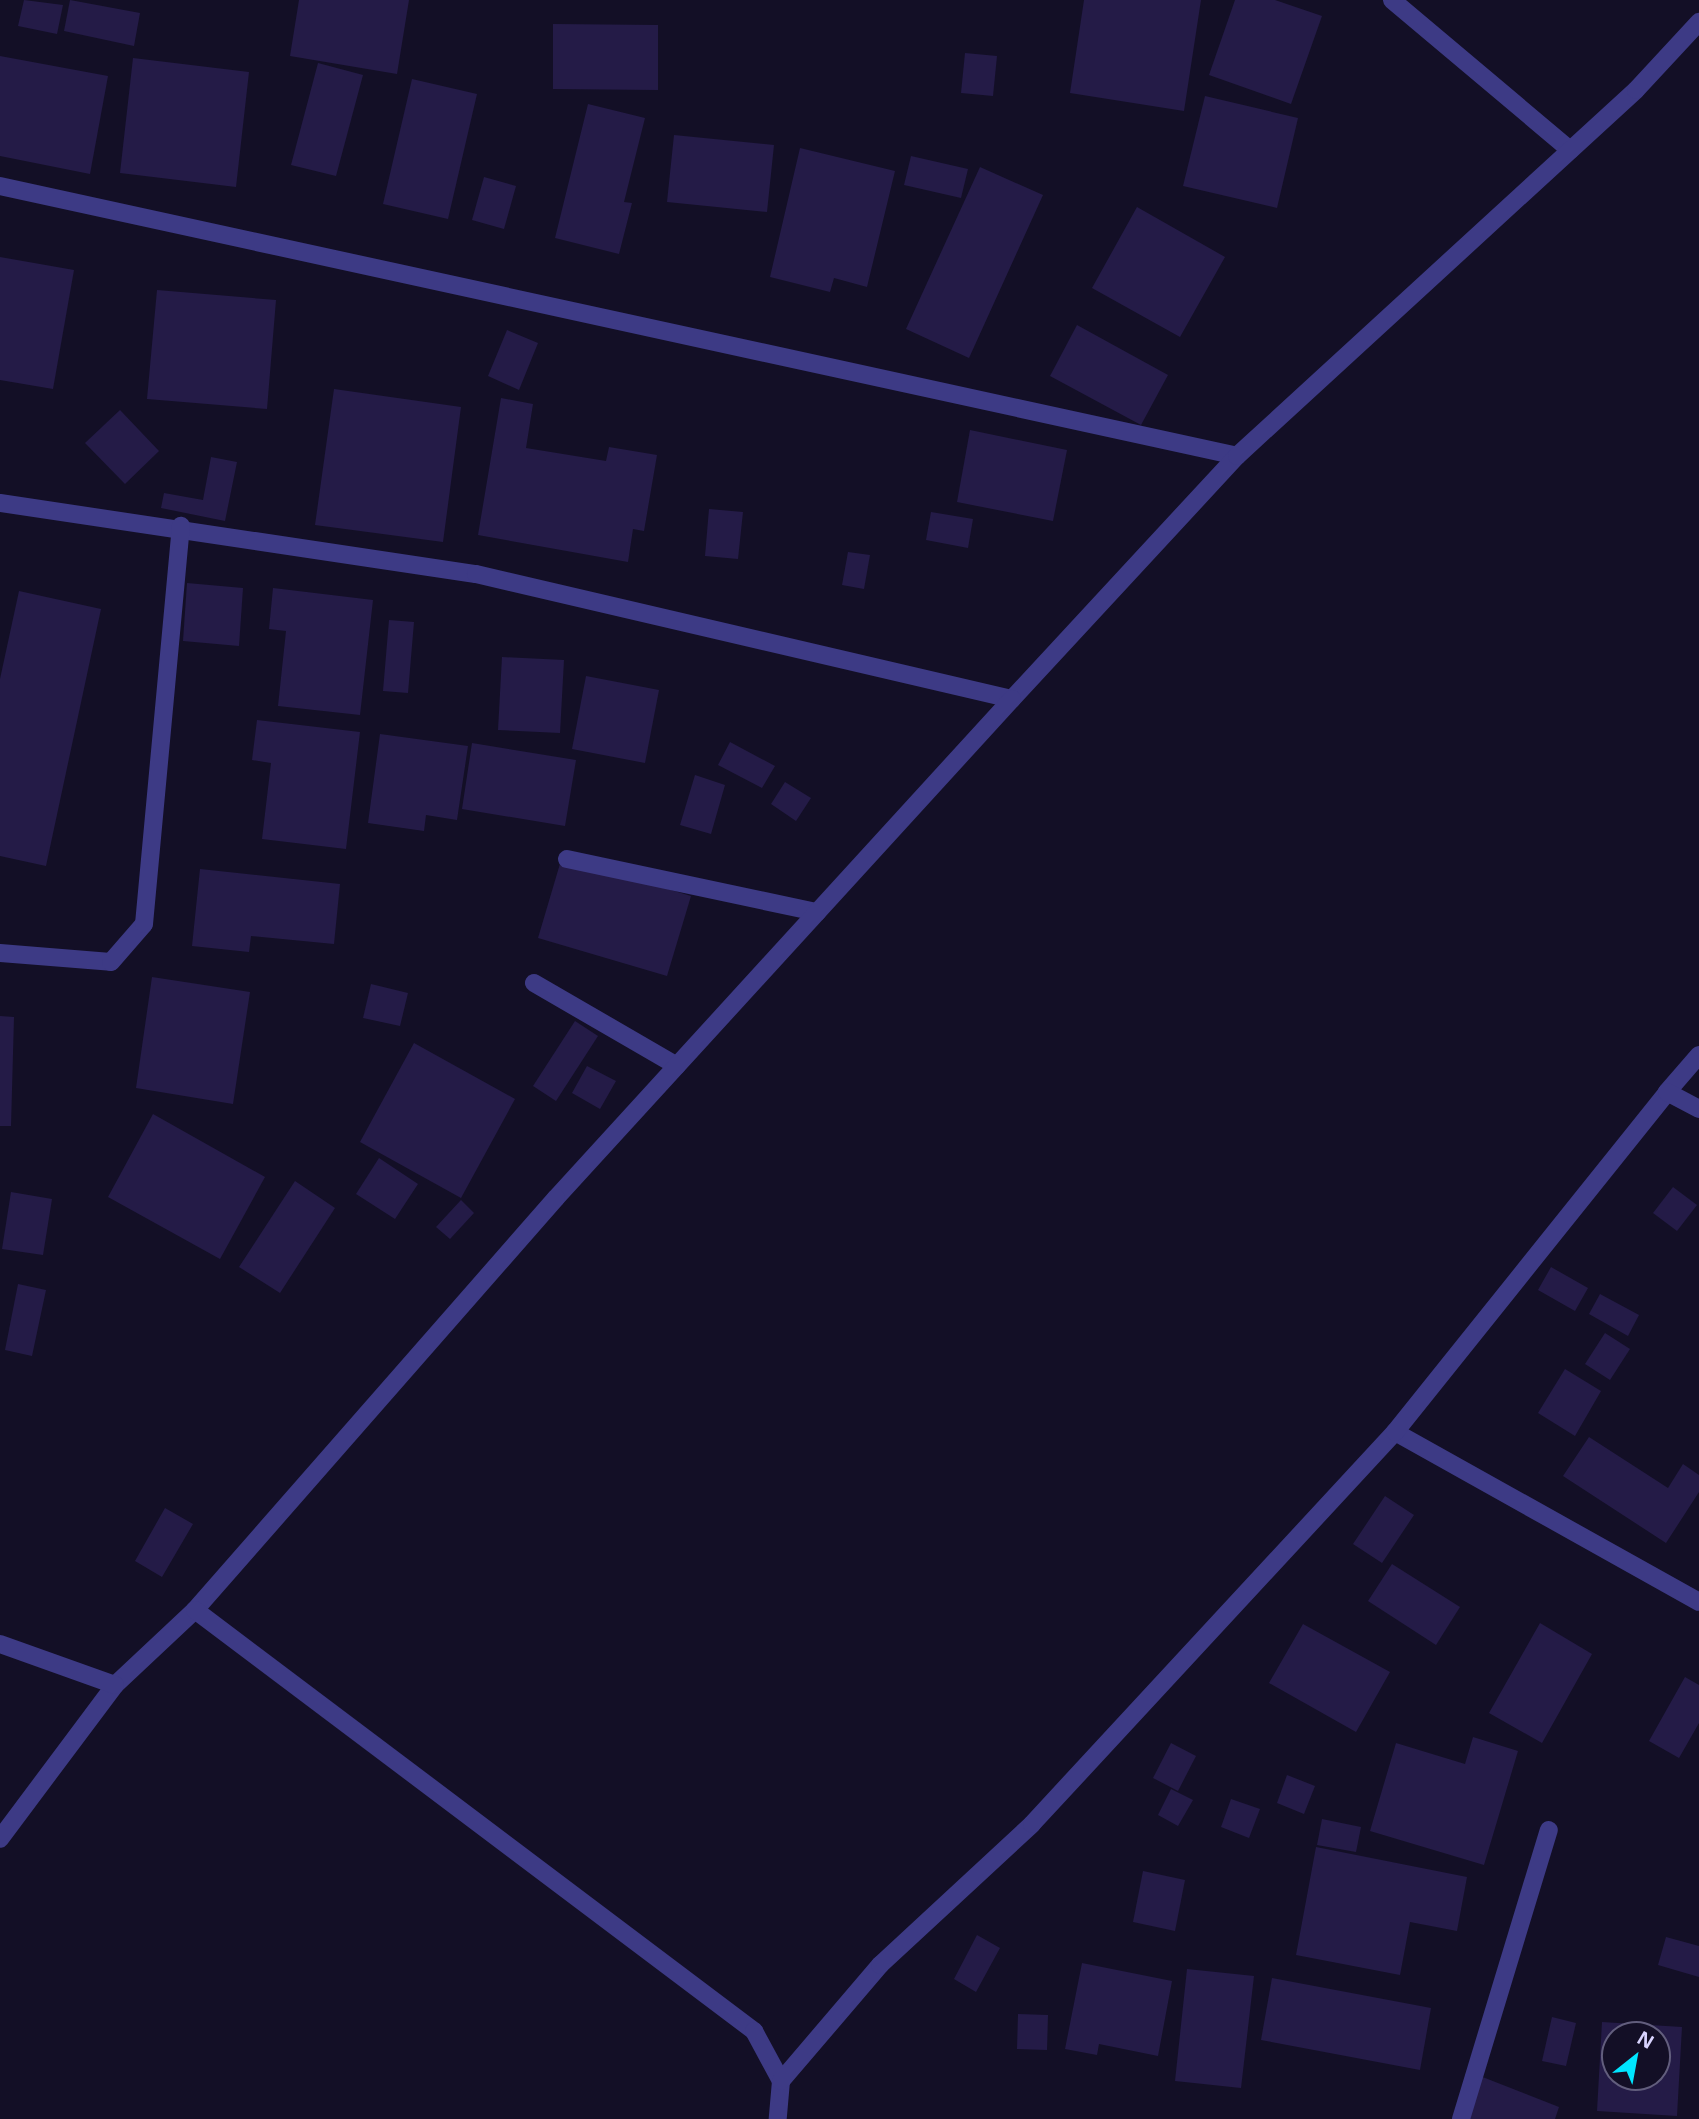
<!DOCTYPE html>
<style>
body{margin:0}
#map{position:relative;width:1699px;height:2119px;overflow:hidden;background:#130f26;font-family:"Noto Sans",sans-serif}
div>[style]{position:absolute}
.building>*{inset:0;background:#241b47}
.lane>*{height:18px;margin:-9px;padding:0 9px;transform-origin:9px;border-radius:9px;background:#3d3a85}
.street>*{height:18px;margin:-9px;padding:0 9px;transform-origin:9px;border-radius:9px;background:#3d3a85}
span{translate:-50% -50%;white-space:nowrap;text-align:center;line-height:1.15;-webkit-text-stroke:6px #130f26;paint-order:stroke}
.north{position:absolute;left:1601px;top:2021px;width:70px;height:70px;box-sizing:border-box;background:#130f26;border:2px solid #625e7d;border-radius:50%;rotate:31deg;font-size:19px;font-weight:700;line-height:28px;text-align:center;color:#d9d4ff}
.north::after{content:'';display:block;margin:auto;width:24px;height:32px;background:#00e5ff;clip-path:polygon(50% 0,100% 100%,50% 72%,0 100%)}
</style>
<div id="map">
<div class="building">
<i style="clip-path:polygon(24px 0,63px 5px,57px 34px,18px 26px)"></i>
<i style="clip-path:polygon(70px 0,140px 13px,134px 46px,64px 31px)"></i>
<i style="clip-path:polygon(299px 0,409px 0,397px 74px,290px 56px)"></i>
<i style="clip-path:polygon(1084px 0,1201px 0,1184px 111px,1070px 93px)"></i>
<i style="clip-path:polygon(1235px 0,1275px 0,1322px 16px,1291px 104px,1209px 75px)"></i>
<i style="clip-path:polygon(553px 24px,658px 25px,658px 90px,553px 89px)"></i>
<i style="clip-path:polygon(965px 53px,997px 56px,993px 96px,961px 93px)"></i>
<i style="clip-path:polygon(0 56px,108px 76px,90px 174px,0 156px)"></i>
<i style="clip-path:polygon(133px 58px,249px 72px,236px 187px,120px 173px)"></i>
<i style="clip-path:polygon(318px 63px,363px 75px,336px 176px,291px 165px)"></i>
<i style="clip-path:polygon(412px 79px,477px 94px,448px 219px,383px 204px)"></i>
<i style="clip-path:polygon(1205px 96px,1298px 118px,1277px 208px,1183px 186px)"></i>
<i style="clip-path:polygon(588px 104px,645px 118px,624px 202px,632px 203px,619px 254px,555px 238px)"></i>
<i style="clip-path:polygon(674px 135px,774px 145px,767px 212px,667px 202px)"></i>
<i style="clip-path:polygon(800px 148px,895px 171px,867px 287px,834px 278px,830px 292px,770px 277px)"></i>
<i style="clip-path:polygon(911px 156px,968px 169px,961px 198px,904px 185px)"></i>
<i style="clip-path:polygon(980px 167px,1043px 195px,969px 358px,906px 329px)"></i>
<i style="clip-path:polygon(484px 177px,516px 186px,504px 229px,472px 220px)"></i>
<i style="clip-path:polygon(1137px 207px,1225px 257px,1180px 337px,1092px 288px)"></i>
<i style="clip-path:polygon(0 257px,74px 270px,53px 389px,0 380px)"></i>
<i style="clip-path:polygon(157px 290px,276px 300px,267px 409px,147px 399px)"></i>
<i style="clip-path:polygon(1077px 325px,1168px 375px,1141px 425px,1050px 376px)"></i>
<i style="clip-path:polygon(507px 330px,538px 343px,519px 390px,488px 376px)"></i>
<i style="clip-path:polygon(334px 389px,461px 407px,443px 542px,315px 525px)"></i>
<i style="clip-path:polygon(501px 398px,533px 404px,526px 448px,606px 461px,609px 447px,657px 455px,644px 531px,633px 529px,628px 562px,478px 535px)"></i>
<i style="clip-path:polygon(120px 410px,159px 451px,125px 484px,85px 443px)"></i>
<i style="clip-path:polygon(970px 430px,1067px 450px,1053px 521px,957px 502px)"></i>
<i style="clip-path:polygon(211px 457px,237px 462px,225px 521px,161px 508px,164px 493px,203px 500px)"></i>
<i style="clip-path:polygon(709px 509px,743px 512px,738px 559px,705px 556px)"></i>
<i style="clip-path:polygon(931px 512px,973px 519px,968px 548px,926px 540px)"></i>
<i style="clip-path:polygon(848px 552px,870px 555px,864px 589px,842px 585px)"></i>
<i style="clip-path:polygon(187px 583px,243px 588px,239px 646px,183px 641px)"></i>
<i style="clip-path:polygon(273px 588px,373px 600px,360px 715px,278px 706px,286px 631px,269px 629px)"></i>
<i style="clip-path:polygon(19px 591px,101px 609px,46px 866px,0 856px,0 679px)"></i>
<i style="clip-path:polygon(389px 620px,414px 622px,408px 693px,383px 691px)"></i>
<i style="clip-path:polygon(502px 657px,564px 660px,560px 733px,498px 730px)"></i>
<i style="clip-path:polygon(586px 676px,659px 690px,645px 763px,572px 749px)"></i>
<i style="clip-path:polygon(257px 720px,360px 732px,346px 849px,262px 839px,271px 763px,252px 760px)"></i>
<i style="clip-path:polygon(380px 734px,468px 746px,457px 820px,426px 815px,424px 831px,368px 823px)"></i>
<i style="clip-path:polygon(730px 742px,775px 766px,762px 788px,718px 765px)"></i>
<i style="clip-path:polygon(472px 743px,576px 760px,565px 826px,462px 809px)"></i>
<i style="clip-path:polygon(695px 775px,725px 785px,711px 834px,680px 825px)"></i>
<i style="clip-path:polygon(785px 782px,811px 798px,796px 821px,771px 804px)"></i>
<i style="clip-path:polygon(562px 857px,691px 896px,667px 976px,538px 938px)"></i>
<i style="clip-path:polygon(200px 869px,340px 884px,334px 944px,251px 936px,249px 952px,192px 946px)"></i>
<i style="clip-path:polygon(152px 977px,250px 992px,233px 1104px,136px 1088px)"></i>
<i style="clip-path:polygon(371px 984px,408px 993px,400px 1026px,363px 1018px)"></i>
<i style="clip-path:polygon(0 1016px,14px 1017px,11px 1126px,0 1126px)"></i>
<i style="clip-path:polygon(575px 1021px,598px 1036px,556px 1101px,533px 1086px)"></i>
<i style="clip-path:polygon(414px 1043px,515px 1099px,461px 1198px,360px 1142px)"></i>
<i style="clip-path:polygon(587px 1066px,616px 1081px,600px 1109px,572px 1093px)"></i>
<i style="clip-path:polygon(153px 1114px,265px 1177px,220px 1259px,108px 1197px)"></i>
<i style="clip-path:polygon(379px 1158px,418px 1184px,395px 1219px,356px 1194px)"></i>
<i style="clip-path:polygon(295px 1181px,335px 1208px,280px 1293px,239px 1267px)"></i>
<i style="clip-path:polygon(1673px 1187px,1697px 1205px,1677px 1231px,1653px 1213px)"></i>
<i style="clip-path:polygon(11px 1192px,52px 1199px,43px 1255px,2px 1249px)"></i>
<i style="clip-path:polygon(461px 1200px,474px 1213px,450px 1239px,436px 1227px)"></i>
<i style="clip-path:polygon(1551px 1267px,1588px 1288px,1575px 1311px,1538px 1290px)"></i>
<i style="clip-path:polygon(18px 1284px,46px 1290px,32px 1356px,5px 1350px)"></i>
<i style="clip-path:polygon(1600px 1294px,1639px 1315px,1628px 1336px,1589px 1314px)"></i>
<i style="clip-path:polygon(1605px 1333px,1630px 1349px,1610px 1380px,1585px 1364px)"></i>
<i style="clip-path:polygon(1565px 1369px,1601px 1391px,1575px 1436px,1538px 1413px)"></i>
<i style="clip-path:polygon(1589px 1437px,1668px 1488px,1683px 1464px,1699px 1475px,1699px 1492px,1666px 1543px,1563px 1476px)"></i>
<i style="clip-path:polygon(1385px 1496px,1414px 1515px,1382px 1563px,1353px 1544px)"></i>
<i style="clip-path:polygon(165px 1508px,193px 1524px,162px 1577px,135px 1561px)"></i>
<i style="clip-path:polygon(1392px 1564px,1460px 1607px,1436px 1645px,1368px 1601px)"></i>
<i style="clip-path:polygon(1540px 1623px,1592px 1654px,1542px 1743px,1489px 1713px)"></i>
<i style="clip-path:polygon(1303px 1624px,1390px 1672px,1356px 1732px,1269px 1683px)"></i>
<i style="clip-path:polygon(1685px 1677px,1699px 1685px,1699px 1723px,1679px 1758px,1649px 1741px)"></i>
<i style="clip-path:polygon(1473px 1737px,1518px 1751px,1484px 1865px,1370px 1831px,1396px 1743px,1465px 1764px)"></i>
<i style="clip-path:polygon(1171px 1743px,1196px 1756px,1178px 1791px,1153px 1778px)"></i>
<i style="clip-path:polygon(1287px 1775px,1315px 1786px,1304px 1814px,1277px 1803px)"></i>
<i style="clip-path:polygon(1171px 1789px,1193px 1800px,1178px 1826px,1158px 1815px)"></i>
<i style="clip-path:polygon(1231px 1799px,1260px 1809px,1249px 1838px,1221px 1827px)"></i>
<i style="clip-path:polygon(1322px 1819px,1361px 1827px,1356px 1852px,1317px 1845px)"></i>
<i style="clip-path:polygon(1316px 1847px,1467px 1877px,1457px 1931px,1410px 1922px,1400px 1975px,1296px 1955px)"></i>
<i style="clip-path:polygon(1143px 1871px,1185px 1880px,1175px 1931px,1133px 1922px)"></i>
<i style="clip-path:polygon(977px 1935px,1000px 1948px,976px 1992px,954px 1979px)"></i>
<i style="clip-path:polygon(1666px 1937px,1699px 1946px,1699px 1977px,1658px 1965px)"></i>
<i style="clip-path:polygon(1082px 1963px,1172px 1981px,1158px 2056px,1099px 2044px,1097px 2055px,1065px 2049px)"></i>
<i style="clip-path:polygon(1187px 1969px,1254px 1976px,1241px 2088px,1175px 2081px)"></i>
<i style="clip-path:polygon(1272px 1978px,1431px 2008px,1420px 2070px,1261px 2040px)"></i>
<i style="clip-path:polygon(1018px 2014px,1048px 2015px,1047px 2050px,1017px 2049px)"></i>
<i style="clip-path:polygon(1552px 2017px,1576px 2023px,1566px 2066px,1542px 2061px)"></i>
<i style="clip-path:polygon(evenodd,1602px 2022px,1682px 2027px,1677px 2116px,1597px 2111px,1602px 2022px,1615px 2035px,1657px 2035px,1657px 2077px,1615px 2077px,1615px 2035px)"></i>
<i style="clip-path:polygon(1480px 2076px,1559px 2107px,1555px 2119px,1465px 2119px)"></i>
</div>
<div class="lane">
<i style="left:567px;top:859px;width:256px;rotate:12deg"></i>
<i style="left:534px;top:983px;width:165px;rotate:30.1deg"></i>
</div>
<div class="street">
<i style="left:1392px;top:0;width:233px;rotate:40.1deg"></i>
<i style="left:0;top:186px;width:1266px;rotate:12.31deg"></i>
<i style="left:1237px;top:456px;width:331px;rotate:132.8deg"></i>
<i style="left:1237px;top:456px;width:541px;rotate:-42.53deg"></i>
<i style="left:1636px;top:90px;width:93px;rotate:-47.2deg"></i>
<i style="left:0;top:503px;width:481px;rotate:8.5deg"></i>
<i style="left:476px;top:574px;width:550px;rotate:13.13deg"></i>
<i style="left:1012px;top:699px;width:676px;rotate:132.42deg"></i>
<i style="left:556px;top:1198px;width:548px;rotate:131.23deg"></i>
<i style="left:195px;top:1610px;width:110px;rotate:136.8deg"></i>
<i style="left:115px;top:1685px;width:192px;rotate:126.8deg"></i>
<i style="left:0;top:953px;width:111px;rotate:4.6deg"></i>
<i style="left:111px;top:962px;width:50px;rotate:-49deg"></i>
<i style="left:144px;top:924px;width:400px;rotate:-84.7deg"></i>
<i style="left:1667px;top:1092px;width:49px;rotate:-49.1deg"></i>
<i style="left:1395px;top:1432px;width:348px;rotate:29.2deg"></i>
<i style="left:195px;top:1610px;width:700px;rotate:36.98deg"></i>
<i style="left:754px;top:2031px;width:57px;rotate:61.6deg"></i>
<i style="left:781px;top:2081px;width:38px;rotate:95deg"></i>
<i style="left:0;top:1644px;width:122px;rotate:19.6deg"></i>
<i style="left:781px;top:2081px;width:153px;rotate:-49.5deg"></i>
<i style="left:880px;top:1965px;width:207px;rotate:-42.8deg"></i>
<i style="left:1032px;top:1824px;width:534px;rotate:-47.2deg"></i>
<i style="left:1395px;top:1432px;width:435px;rotate:-51.3deg"></i>
<i style="left:1667px;top:1092px;width:36px;rotate:28deg"></i>
<i style="left:1461px;top:2119px;width:302px;rotate:-73.1deg"></i>
</div>
<div class="north">N</div>
</div>
